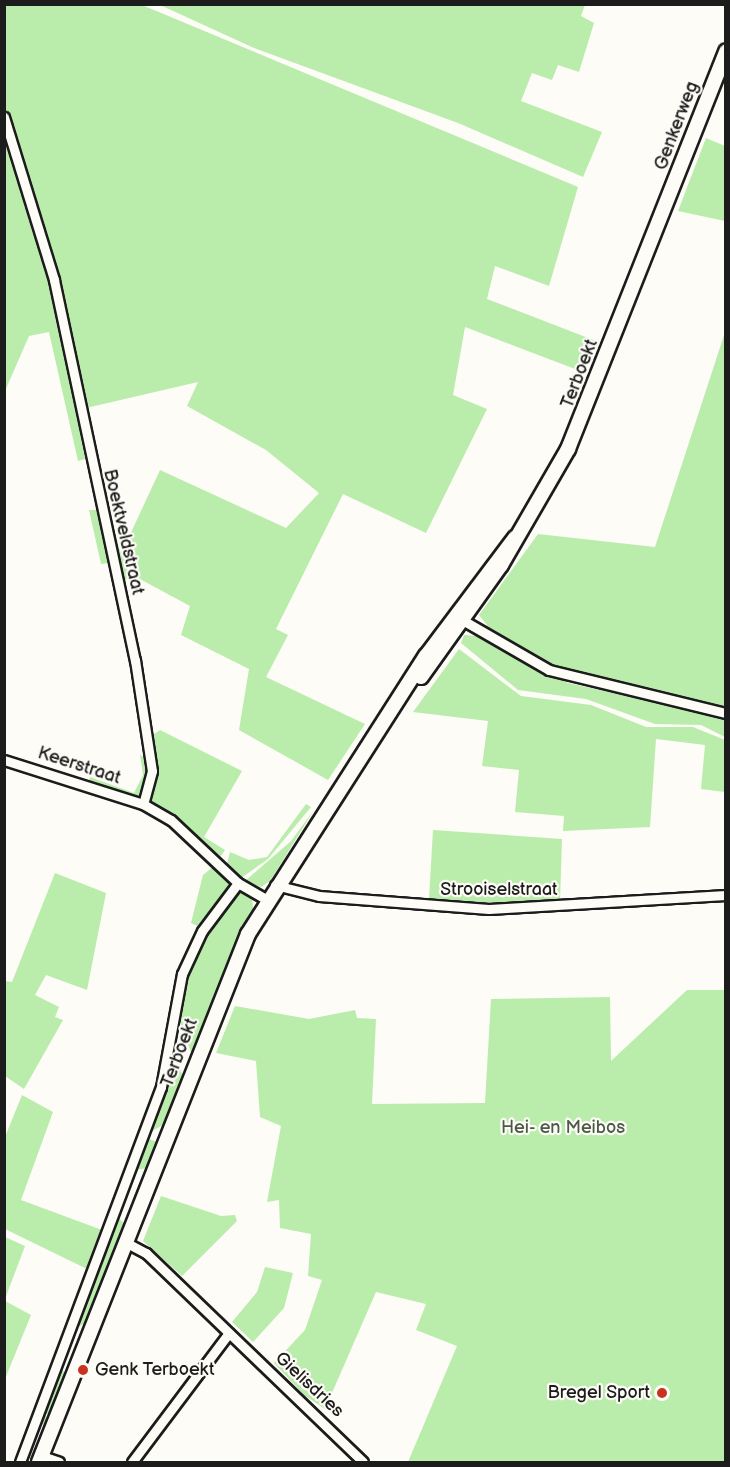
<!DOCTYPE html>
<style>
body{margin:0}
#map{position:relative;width:730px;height:1467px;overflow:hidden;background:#fdfcf7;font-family:"Balsamiq Sans",sans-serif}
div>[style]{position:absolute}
.green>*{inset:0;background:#baecab}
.roads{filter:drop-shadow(2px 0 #1c1c1c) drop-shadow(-2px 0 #1c1c1c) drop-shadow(0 2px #1c1c1c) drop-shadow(0 -2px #1c1c1c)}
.minor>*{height:9px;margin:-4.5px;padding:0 4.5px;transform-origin:4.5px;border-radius:4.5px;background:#fdfcf7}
.secondary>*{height:14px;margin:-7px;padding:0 7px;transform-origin:7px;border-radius:7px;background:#fdfcf7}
.dots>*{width:16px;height:16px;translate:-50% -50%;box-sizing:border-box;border:3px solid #fdfcf7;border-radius:50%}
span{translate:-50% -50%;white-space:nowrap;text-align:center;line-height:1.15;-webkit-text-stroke:4.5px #fdfcf7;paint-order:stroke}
.street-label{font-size:18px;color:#1c1c1c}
.park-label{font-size:18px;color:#4b5a47}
.poi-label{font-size:18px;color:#1c1c1c}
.left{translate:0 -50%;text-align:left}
.right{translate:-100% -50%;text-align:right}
.frame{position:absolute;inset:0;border:6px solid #1c1c1c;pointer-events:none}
</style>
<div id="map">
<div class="green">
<i style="clip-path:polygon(5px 5px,142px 5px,578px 187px,549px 286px,495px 266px,487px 299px,596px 341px,583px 372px,465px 327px,453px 395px,487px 409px,426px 533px,343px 494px,276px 629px,288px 635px,266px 677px,365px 724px,328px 780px,239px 730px,249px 669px,181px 635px,190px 606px,138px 578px,126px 579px,123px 588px,107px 518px,111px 517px,121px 554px,160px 470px,286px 528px,319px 493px,266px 450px,187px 406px,198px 382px,86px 408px,50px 249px,5px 108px)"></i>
<i style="clip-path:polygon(160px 5px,585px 5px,581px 16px,594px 23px,579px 72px,558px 65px,552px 80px,532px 73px,521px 101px,602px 132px,583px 177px,458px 123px,254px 48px)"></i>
<i style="clip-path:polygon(5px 132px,50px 283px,85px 459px,78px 461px,49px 332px,29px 336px,5px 391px)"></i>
<i style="clip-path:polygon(706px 138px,725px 146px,725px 221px,678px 211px)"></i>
<i style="clip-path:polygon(725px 332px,725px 708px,561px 670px,498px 639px,479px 615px,538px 534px,655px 547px)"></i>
<i style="clip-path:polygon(89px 510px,97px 510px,109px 563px,101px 564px)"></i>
<i style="clip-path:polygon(464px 635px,478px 636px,568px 683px,725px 718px,725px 737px,701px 725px,655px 724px,586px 699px,518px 690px,461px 643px)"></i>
<i style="clip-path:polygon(459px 649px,521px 696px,591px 705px,646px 727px,693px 727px,725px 740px,725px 792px,701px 789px,705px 745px,656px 739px,650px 827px,563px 831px,564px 816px,515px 812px,519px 770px,482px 766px,488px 721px,413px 712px)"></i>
<i style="clip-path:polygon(160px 730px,242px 771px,204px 837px,225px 850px,218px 860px,152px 802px,153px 735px)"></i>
<i style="clip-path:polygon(140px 754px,148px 763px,139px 797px,89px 782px,90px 777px,134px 793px,143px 775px)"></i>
<i style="clip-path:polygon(306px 804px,311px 807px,268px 859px,241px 878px,226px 868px,230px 852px,249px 860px,267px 857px)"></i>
<i style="clip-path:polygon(314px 810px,270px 881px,261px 887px,245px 881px,291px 841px)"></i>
<i style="clip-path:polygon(433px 830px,562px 839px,560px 901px,489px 904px,429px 899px)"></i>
<i style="clip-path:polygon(213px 867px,232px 883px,197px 926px,191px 923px,203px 875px)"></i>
<i style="clip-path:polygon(55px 873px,106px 893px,87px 990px,46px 975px,35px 995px,59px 1007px,55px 1017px,63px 1020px,24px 1089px,5px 1076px,5px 981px,12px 982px)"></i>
<i style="clip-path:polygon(242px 890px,252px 897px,253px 910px,192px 1055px,181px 1025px,184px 979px,218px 912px)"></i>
<i style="clip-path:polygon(687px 990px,725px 990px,725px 1462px,408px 1462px,457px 1346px,416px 1330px,426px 1304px,376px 1292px,325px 1409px,304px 1395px,274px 1363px,305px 1330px,322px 1280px,308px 1276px,311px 1234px,280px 1228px,279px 1200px,267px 1202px,281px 1126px,260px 1117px,256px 1061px,216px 1053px,235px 1006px,309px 1019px,355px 1010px,357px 1018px,376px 1019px,372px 1104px,485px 1103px,491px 999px,610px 997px,611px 1061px)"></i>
<i style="clip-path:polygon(178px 1065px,183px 1076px,165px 1124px,150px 1132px,170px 1067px)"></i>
<i style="clip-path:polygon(22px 1095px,53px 1112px,21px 1200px,102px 1230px,87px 1269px,5px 1229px,5px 1137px)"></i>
<i style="clip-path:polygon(146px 1138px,157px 1142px,147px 1168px,136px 1170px)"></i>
<i style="clip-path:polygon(161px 1196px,221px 1216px,235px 1215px,237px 1221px,182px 1276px,143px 1241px)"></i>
<i style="clip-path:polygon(117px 1217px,125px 1224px,88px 1321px,75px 1329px)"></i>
<i style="clip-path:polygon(5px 1237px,25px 1246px,5px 1299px)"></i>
<i style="clip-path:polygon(265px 1267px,293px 1273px,284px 1308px,253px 1342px,232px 1322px,257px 1292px)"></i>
<i style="clip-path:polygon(5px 1301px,31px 1315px,5px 1379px)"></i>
<i style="clip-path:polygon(60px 1367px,66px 1375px,51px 1415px,46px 1414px,46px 1424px,39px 1425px)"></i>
</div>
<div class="roads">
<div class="minor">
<i style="left:4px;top:117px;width:170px;rotate:72.9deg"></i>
<i style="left:54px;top:280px;width:389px;rotate:78deg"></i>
<i style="left:135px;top:660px;width:112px;rotate:81.3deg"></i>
<i style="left:152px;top:771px;width:34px;rotate:105deg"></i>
<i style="left:459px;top:618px;width:104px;rotate:30deg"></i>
<i style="left:549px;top:670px;width:182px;rotate:13.7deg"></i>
<i style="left:4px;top:760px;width:146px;rotate:17.6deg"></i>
<i style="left:143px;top:804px;width:32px;rotate:30deg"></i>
<i style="left:171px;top:820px;width:92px;rotate:43.2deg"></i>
<i style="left:238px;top:883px;width:32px;rotate:30deg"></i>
<i style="left:275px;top:885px;width:45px;rotate:14deg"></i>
<i style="left:319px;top:896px;width:170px;rotate:4.4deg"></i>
<i style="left:489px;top:909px;width:237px;rotate:-3.4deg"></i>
<i style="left:125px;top:1242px;width:24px;rotate:28deg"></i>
<i style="left:146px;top:1253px;width:301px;rotate:43.9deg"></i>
<i style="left:42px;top:1456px;width:18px;rotate:19deg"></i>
<i style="left:20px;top:1462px;width:401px;rotate:-69.4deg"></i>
<i style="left:161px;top:1087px;width:115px;rotate:-79.5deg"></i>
<i style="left:182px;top:974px;width:47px;rotate:-65.1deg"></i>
<i style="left:202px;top:931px;width:60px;rotate:-53.1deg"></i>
<i style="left:132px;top:1462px;width:161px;rotate:-53.1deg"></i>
</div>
<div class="secondary">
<i style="left:421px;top:677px;width:138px;rotate:-54.5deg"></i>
<i style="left:501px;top:565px;width:134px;rotate:-60deg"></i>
<i style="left:568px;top:449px;width:428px;rotate:-68.3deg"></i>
<i style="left:39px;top:1462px;width:568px;rotate:-68.4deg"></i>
<i style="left:248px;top:934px;width:330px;rotate:-57.4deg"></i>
<i style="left:426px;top:656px;width:148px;rotate:-53deg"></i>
</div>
</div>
<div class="dots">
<i style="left:83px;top:1370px;background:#c8321e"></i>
<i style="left:662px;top:1393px;background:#c8321e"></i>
</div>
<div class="street-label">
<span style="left:677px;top:126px;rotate:-69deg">Genkerweg</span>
<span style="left:580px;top:374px;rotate:-69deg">Terboekt</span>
<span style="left:123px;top:532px;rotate:77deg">Boektveldstraat</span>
<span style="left:79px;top:766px;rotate:18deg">Keerstraat</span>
<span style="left:499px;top:890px">Strooiselstraat</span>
<span style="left:180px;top:1053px;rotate:-69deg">Terboekt</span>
<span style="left:309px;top:1385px;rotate:43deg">Gielisdries</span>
</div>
<div class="park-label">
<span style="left:563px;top:1128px">Hei- en Meibos</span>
</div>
<div class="poi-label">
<span class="left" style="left:95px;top:1370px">Genk Terboekt</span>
<span class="right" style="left:650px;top:1393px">Bregel Sport</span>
</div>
<div class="frame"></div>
</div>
